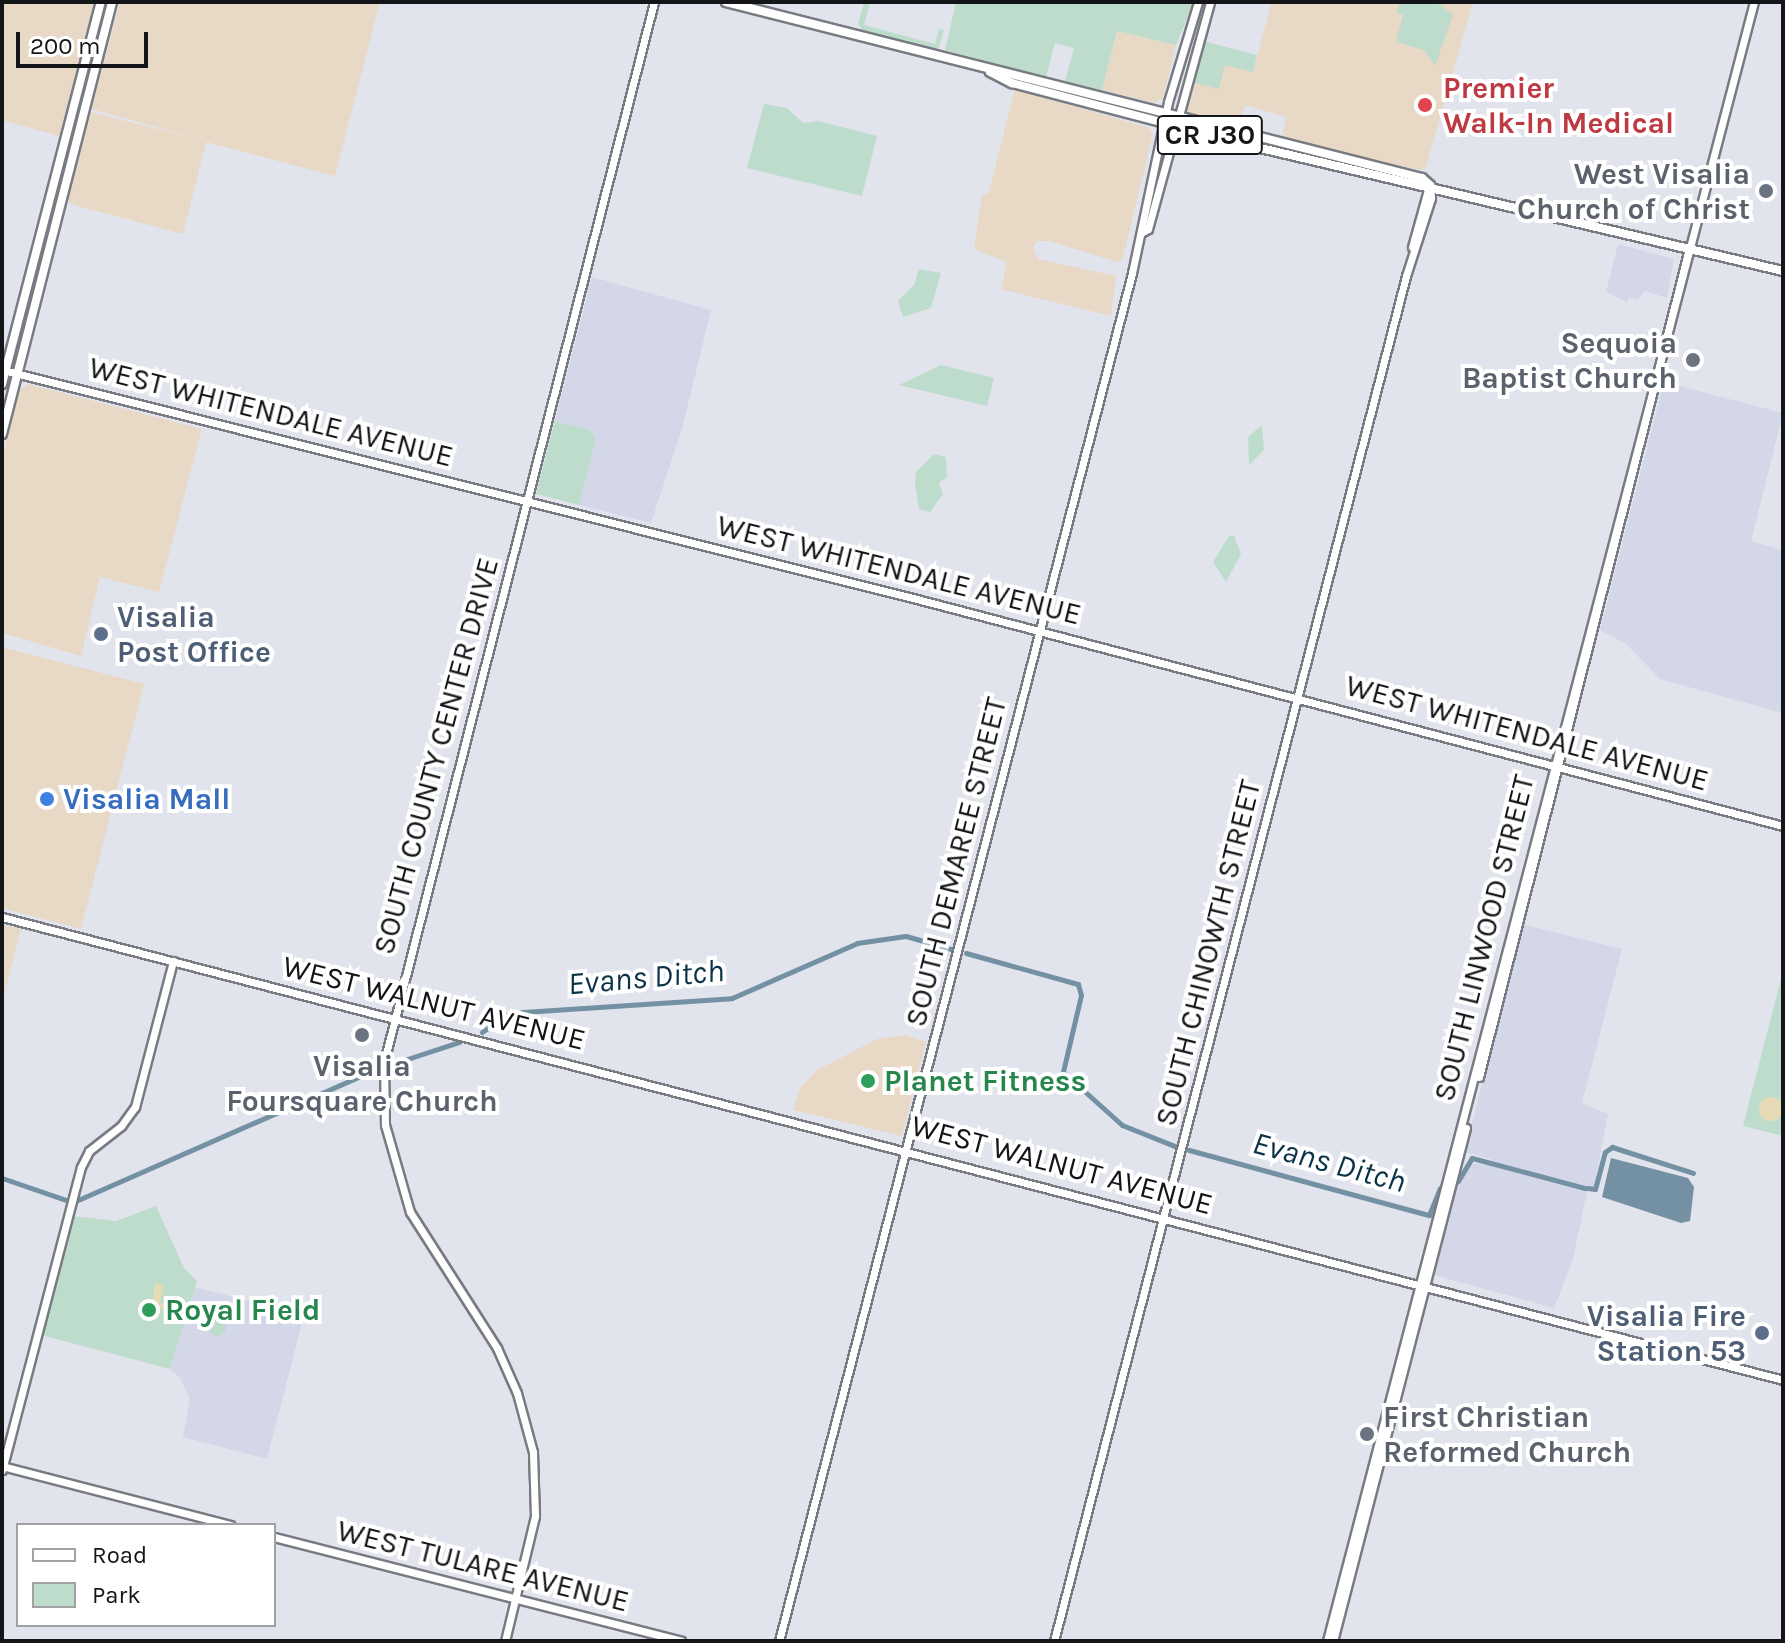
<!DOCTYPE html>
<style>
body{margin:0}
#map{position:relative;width:1785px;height:1643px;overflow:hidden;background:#e2e4ed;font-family:Karla,sans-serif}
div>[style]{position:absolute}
.commercial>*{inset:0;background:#e7d9c6}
.built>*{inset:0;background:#d3d7e7}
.green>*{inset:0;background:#bedccc}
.round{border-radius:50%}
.sand>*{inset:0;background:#e5dbb6}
.water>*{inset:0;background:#7491a3}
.canal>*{height:5px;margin:-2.5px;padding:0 2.5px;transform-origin:2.5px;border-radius:2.5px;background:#7491a3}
.roads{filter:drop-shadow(2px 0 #787b82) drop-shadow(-2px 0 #787b82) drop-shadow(0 2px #787b82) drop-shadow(0 -2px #787b82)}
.tertiary>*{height:7px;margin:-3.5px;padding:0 3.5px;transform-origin:3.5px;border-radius:3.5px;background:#fff}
.secondary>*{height:7px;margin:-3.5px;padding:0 3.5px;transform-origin:3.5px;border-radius:3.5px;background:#fff}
.primary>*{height:8px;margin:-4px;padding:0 4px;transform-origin:4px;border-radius:4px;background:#fff}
.dots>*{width:22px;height:22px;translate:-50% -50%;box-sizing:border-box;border:4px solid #fff;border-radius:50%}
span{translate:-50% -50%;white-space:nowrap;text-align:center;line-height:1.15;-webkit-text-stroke:8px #fff;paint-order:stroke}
.shield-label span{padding:2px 6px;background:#fff;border:2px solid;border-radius:6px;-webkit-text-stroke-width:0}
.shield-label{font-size:28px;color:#141518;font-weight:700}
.health-label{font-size:30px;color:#be3a42;font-weight:700}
.left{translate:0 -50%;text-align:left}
.worship-label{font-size:30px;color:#5b616d;font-weight:700}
.right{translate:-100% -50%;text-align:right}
.street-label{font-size:30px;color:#141518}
.service-label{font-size:30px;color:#4e5e75;font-weight:700}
.shop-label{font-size:30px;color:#366cbe;font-weight:700}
.leisure-label{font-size:30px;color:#27864d;font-weight:700}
.water-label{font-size:32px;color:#0b3348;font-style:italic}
.frame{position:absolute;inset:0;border:4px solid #141518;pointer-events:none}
.legend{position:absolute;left:16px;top:1523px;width:260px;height:104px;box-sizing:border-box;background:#fff;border:2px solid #a1a1a3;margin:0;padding:10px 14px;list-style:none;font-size:24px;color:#141518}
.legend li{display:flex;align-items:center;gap:16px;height:40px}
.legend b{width:40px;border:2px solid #a1a1a3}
.scale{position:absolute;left:16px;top:32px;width:132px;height:36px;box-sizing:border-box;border:4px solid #141518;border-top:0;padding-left:10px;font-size:24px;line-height:28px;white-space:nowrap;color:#141518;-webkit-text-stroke:6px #fff;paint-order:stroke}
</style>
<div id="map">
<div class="commercial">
<i style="clip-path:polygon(2px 2px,96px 2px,62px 137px,2px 120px)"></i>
<i style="clip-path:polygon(120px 2px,380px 2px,335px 176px,206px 142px,183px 234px,70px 204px,67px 198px,90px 112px,206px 141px,91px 109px)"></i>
<i style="clip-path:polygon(1265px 2px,1473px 2px,1426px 167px,1421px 170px,1281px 140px,1286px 117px,1245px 105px,1238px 129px,1184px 114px,1190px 82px,1225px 64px,1253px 72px,1271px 4px)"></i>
<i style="clip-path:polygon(1117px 31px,1176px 45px,1163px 98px,1155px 103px,1102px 90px)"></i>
<i style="clip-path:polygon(1015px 89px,1149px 128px,1153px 134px,1123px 258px,1117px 262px,1049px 241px,1037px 241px,1033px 248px,1038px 259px,1116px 276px,1111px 316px,1001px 289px,1007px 262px,974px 249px,982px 194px,988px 195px)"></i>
<i style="clip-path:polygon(28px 384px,202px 429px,159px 592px,100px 577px,81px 656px,2px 633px,2px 458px,19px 391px)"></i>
<i style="clip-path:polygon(2px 647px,144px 684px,81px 929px,2px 908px)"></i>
<i style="clip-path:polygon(2px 925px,21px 929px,2px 1002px)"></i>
<i style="clip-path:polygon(905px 1035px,926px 1042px,902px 1136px,793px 1110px,800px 1088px,817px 1070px,877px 1039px)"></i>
</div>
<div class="built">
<i style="clip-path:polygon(1618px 244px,1674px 259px,1667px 298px,1645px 291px,1638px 300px,1629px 297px,1627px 302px,1606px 292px)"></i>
<i style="clip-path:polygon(592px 277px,711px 310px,682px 429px,651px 523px,579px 505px,596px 439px,590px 430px,555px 421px)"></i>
<i style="clip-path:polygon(1664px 382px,1783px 413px,1751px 541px,1783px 550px,1783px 713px,1660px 679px,1626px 644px,1600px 630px)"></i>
<i style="clip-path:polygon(1522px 924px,1622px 949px,1582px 1103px,1608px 1114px,1594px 1188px,1588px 1187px,1573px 1259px,1554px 1308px,1434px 1275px,1457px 1186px,1469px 1163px,1489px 1165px,1491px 1159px,1465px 1152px)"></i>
<i style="clip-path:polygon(195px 1287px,304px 1315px,267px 1459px,183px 1437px,190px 1399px,180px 1378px,170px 1369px)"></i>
</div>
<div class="green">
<i style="clip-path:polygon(864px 2px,870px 2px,864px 25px,935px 44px,939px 29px,944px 30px,938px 50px,862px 30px,858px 24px)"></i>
<i style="clip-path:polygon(956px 2px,1194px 2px,1176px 45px,1117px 31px,1102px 90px,1065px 81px,1074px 48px,1055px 43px,1046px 77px,945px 50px)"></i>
<i style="clip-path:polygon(1437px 2px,1453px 15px,1435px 66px,1424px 50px,1396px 42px,1403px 15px,1397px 13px,1399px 4px)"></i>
<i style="clip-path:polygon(1203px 41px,1257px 55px,1253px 72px,1225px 65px,1219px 89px,1190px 82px)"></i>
<i style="clip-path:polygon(764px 104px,787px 108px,803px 123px,818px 121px,877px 136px,862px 196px,747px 168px)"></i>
<i style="clip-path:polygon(919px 269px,941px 273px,931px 308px,903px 317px,898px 301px,914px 285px)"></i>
<i style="clip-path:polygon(941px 365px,994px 378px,987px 406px,899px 385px)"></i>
<i style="clip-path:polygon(555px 421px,590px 430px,596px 439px,579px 505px,536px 494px)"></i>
<i style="clip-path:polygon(1262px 425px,1264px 450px,1249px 465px,1248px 437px)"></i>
<i style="clip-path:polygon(934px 454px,946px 457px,947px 477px,939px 483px,943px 494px,930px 512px,919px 509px,915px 483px,916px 472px)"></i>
<i style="clip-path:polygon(1229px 536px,1234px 536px,1241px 554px,1226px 582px,1213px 562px)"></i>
<i style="clip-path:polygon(1783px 971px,1783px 1136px,1743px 1126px)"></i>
<i style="clip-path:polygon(156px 1206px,184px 1268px,197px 1281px,170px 1369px,41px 1335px,72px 1216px,116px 1221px)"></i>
<i class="round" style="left:208px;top:1318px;width:18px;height:18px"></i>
</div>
<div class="sand">
<i class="round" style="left:1759px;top:1097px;width:24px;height:24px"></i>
<i style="clip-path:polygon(155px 1283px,164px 1285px,160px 1303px,176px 1305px,173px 1314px,152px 1305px)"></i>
</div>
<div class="water">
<i style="clip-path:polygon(1611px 1158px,1688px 1178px,1694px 1187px,1690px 1221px,1681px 1223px,1602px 1197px)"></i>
</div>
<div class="canal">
<i style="left:966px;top:953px;width:116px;rotate:15.5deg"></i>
<i style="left:1078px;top:984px;width:11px;rotate:75deg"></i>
<i style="left:1081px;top:995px;width:79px;rotate:103.2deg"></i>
<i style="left:1063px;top:1072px;width:79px;rotate:41.9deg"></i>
<i style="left:1122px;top:1125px;width:59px;rotate:21.8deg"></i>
<i style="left:482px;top:1032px;width:28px;rotate:-35deg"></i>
<i style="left:505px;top:1016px;width:18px;rotate:-13deg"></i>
<i style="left:523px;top:1012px;width:209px;rotate:-3.8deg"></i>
<i style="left:732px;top:998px;width:137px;rotate:-23.7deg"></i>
<i style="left:857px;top:943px;width:49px;rotate:-8.1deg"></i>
<i style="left:906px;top:936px;width:47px;rotate:16.1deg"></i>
<i style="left:392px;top:1064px;width:71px;rotate:-18.2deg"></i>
<i style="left:1189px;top:1150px;width:249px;rotate:15.2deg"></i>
<i style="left:1429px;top:1215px;width:29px;rotate:-68deg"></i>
<i style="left:2px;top:1178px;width:68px;rotate:19deg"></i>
<i style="left:1458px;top:1181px;width:27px;rotate:-59deg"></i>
<i style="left:1472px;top:1158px;width:117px;rotate:14.9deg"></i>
<i style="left:1588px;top:1188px;width:7px;rotate:8deg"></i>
<i style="left:1595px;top:1189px;width:38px;rotate:-75deg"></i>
<i style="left:1605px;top:1152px;width:9px;rotate:-36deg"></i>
<i style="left:1612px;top:1147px;width:85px;rotate:17.8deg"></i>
<i style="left:78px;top:1200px;width:326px;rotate:-23.7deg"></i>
</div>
<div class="roads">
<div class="tertiary">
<i style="left:1412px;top:247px;width:63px;rotate:-74.4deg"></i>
<i style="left:3px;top:370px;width:934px;rotate:14.07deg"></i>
<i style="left:909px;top:597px;width:904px;rotate:14.68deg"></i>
<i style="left:1479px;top:1077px;width:851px;rotate:-75.78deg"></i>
<i style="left:2px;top:1466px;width:236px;rotate:14.5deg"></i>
<i style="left:2px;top:1470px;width:313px;rotate:-75.4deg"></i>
<i style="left:81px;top:1167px;width:18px;rotate:-63deg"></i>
<i style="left:89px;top:1151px;width:41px;rotate:-38deg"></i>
<i style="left:121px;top:1126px;width:24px;rotate:-54deg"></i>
<i style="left:135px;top:1107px;width:151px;rotate:-75.4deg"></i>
<i style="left:274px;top:1537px;width:420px;rotate:14.3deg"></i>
<i style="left:505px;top:1641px;width:129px;rotate:-76.5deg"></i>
<i style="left:535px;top:1516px;width:64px;rotate:-91.8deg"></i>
<i style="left:533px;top:1452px;width:61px;rotate:-105.2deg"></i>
<i style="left:517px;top:1393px;width:49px;rotate:-114deg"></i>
<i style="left:497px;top:1348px;width:161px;rotate:-122.6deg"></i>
<i style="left:410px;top:1212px;width:91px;rotate:-106deg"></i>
<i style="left:385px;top:1125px;width:63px;rotate:-90.9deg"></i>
<i style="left:384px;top:1062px;width:1094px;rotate:-75.71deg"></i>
<i style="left:1054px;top:1641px;width:1410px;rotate:-75.54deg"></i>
<i style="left:1406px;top:276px;width:82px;rotate:-72.2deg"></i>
<i style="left:1431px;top:198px;width:13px;rotate:-94deg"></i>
<i style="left:1327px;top:1641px;width:1694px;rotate:-75.4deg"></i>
<i style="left:1333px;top:1641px;width:530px;rotate:-75.47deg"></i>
</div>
<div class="secondary">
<i style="left:1141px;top:233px;width:8px;rotate:-30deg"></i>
<i style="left:1148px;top:229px;width:235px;rotate:-74.7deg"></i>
<i style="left:2px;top:917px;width:1840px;rotate:14.57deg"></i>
<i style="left:779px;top:1641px;width:1413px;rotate:-75.53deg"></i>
<i style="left:1132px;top:273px;width:175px;rotate:-78.1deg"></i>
<i style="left:1168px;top:102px;width:104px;rotate:-73.3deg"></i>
</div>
<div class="primary">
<i style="left:726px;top:2px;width:718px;rotate:14.19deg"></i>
<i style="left:1422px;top:178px;width:11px;rotate:41deg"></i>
<i style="left:990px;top:72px;width:25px;rotate:27deg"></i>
<i style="left:1012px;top:83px;width:248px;rotate:14.7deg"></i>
<i style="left:1252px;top:146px;width:546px;rotate:13.25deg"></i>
<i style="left:2px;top:384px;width:395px;rotate:-75.5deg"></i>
<i style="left:2px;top:434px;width:446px;rotate:-75.7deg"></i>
</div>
</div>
<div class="dots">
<i style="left:1425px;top:105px;background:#e0444e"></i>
<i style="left:1766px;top:191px;background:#6b7280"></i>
<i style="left:1693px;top:360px;background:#6b7280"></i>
<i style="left:101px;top:634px;background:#5c6f8a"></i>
<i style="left:47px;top:799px;background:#3f7fe0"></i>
<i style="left:362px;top:1035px;background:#6b7280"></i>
<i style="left:868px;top:1081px;background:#2e9e5b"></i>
<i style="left:149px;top:1310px;background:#2e9e5b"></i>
<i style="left:1762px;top:1333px;background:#5c6f8a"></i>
<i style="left:1367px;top:1434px;background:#6b7280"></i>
</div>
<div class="shield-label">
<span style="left:1210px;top:135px">CR J30</span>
</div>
<div class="health-label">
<span class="left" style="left:1443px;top:105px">Premier<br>Walk-In Medical</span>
</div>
<div class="worship-label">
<span class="right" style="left:1750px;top:191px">West Visalia<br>Church of Christ</span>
<span class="right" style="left:1677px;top:360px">Sequoia<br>Baptist Church</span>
<span style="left:362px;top:1083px">Visalia<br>Foursquare Church</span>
<span class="left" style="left:1383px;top:1434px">First Christian<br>Reformed Church</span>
</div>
<div class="street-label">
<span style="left:271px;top:412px;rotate:14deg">WEST WHITENDALE AVENUE</span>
<span style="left:899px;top:570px;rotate:14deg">WEST WHITENDALE AVENUE</span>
<span style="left:1527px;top:733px;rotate:15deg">WEST WHITENDALE AVENUE</span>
<span style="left:436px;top:756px;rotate:-75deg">SOUTH COUNTY CENTER DRIVE</span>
<span style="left:956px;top:862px;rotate:-76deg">SOUTH DEMAREE STREET</span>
<span style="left:1484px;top:938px;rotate:-76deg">SOUTH LINWOOD STREET</span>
<span style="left:1208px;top:953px;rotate:-76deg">SOUTH CHINOWTH STREET</span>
<span style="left:434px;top:1003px;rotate:14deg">WEST WALNUT AVENUE</span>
<span style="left:1062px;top:1165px;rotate:15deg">WEST WALNUT AVENUE</span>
<span style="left:483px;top:1566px;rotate:14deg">WEST TULARE AVENUE</span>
</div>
<div class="service-label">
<span class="left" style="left:117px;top:634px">Visalia<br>Post Office</span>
<span class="right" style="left:1746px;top:1333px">Visalia Fire<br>Station 53</span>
</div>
<div class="shop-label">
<span class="left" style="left:63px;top:799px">Visalia Mall</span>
</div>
<div class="leisure-label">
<span class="left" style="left:884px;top:1081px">Planet Fitness</span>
<span class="left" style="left:165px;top:1310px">Royal Field</span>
</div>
<div class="water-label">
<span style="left:646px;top:978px;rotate:-5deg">Evans Ditch</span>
<span style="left:1329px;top:1163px;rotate:15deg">Evans Ditch</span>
</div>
<div class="frame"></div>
<ul class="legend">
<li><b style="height:10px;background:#fff"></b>Road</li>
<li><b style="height:22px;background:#bedccc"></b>Park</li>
</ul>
<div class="scale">200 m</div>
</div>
